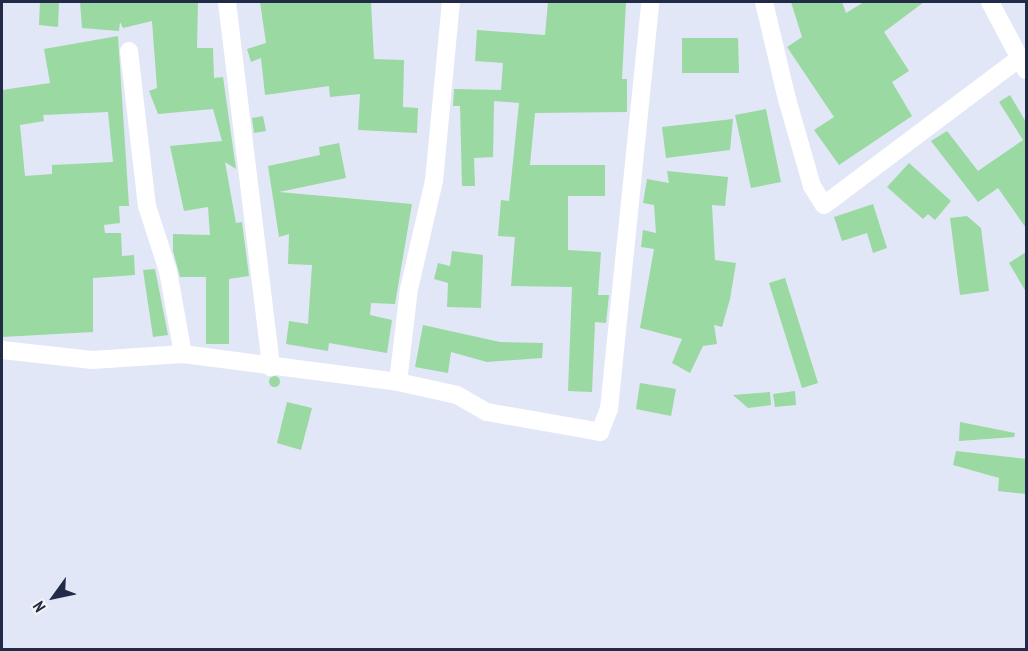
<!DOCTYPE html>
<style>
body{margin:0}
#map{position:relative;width:1028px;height:651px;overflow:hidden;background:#e1e7f6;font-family:"PT Sans Narrow",sans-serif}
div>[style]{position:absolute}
.building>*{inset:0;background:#9ad9a1}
.round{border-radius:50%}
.street>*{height:18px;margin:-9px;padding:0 9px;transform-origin:9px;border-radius:9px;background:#fff}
span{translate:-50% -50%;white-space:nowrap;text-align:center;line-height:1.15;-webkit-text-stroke:6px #f4f4f4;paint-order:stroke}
.frame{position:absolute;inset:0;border:3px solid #212b47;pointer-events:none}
.north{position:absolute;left:24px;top:567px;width:60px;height:60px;-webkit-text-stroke:4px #f4f4f4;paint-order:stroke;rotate:237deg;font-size:16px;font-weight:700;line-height:24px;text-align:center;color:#212b47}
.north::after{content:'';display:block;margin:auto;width:21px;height:27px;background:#212b47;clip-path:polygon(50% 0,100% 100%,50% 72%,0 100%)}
</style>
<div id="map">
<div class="building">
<i style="clip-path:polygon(40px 2px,59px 2px,58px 27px,39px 25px)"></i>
<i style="clip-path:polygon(80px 2px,198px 2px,197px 48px,213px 48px,214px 78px,223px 77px,236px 169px,225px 162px,236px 223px,242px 222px,249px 276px,229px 279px,229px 344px,206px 344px,206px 277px,180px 277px,173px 251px,173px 234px,210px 235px,208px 207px,184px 211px,170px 146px,222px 141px,213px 109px,158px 114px,149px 91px,157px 88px,152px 21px,123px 28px,120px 22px,119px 31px,82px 28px)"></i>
<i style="clip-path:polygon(260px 2px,371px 2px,374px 59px,404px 60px,403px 107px,418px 108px,417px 133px,358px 130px,360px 94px,330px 97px,329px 86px,265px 95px,261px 58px,251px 62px,247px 49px,266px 43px)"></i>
<i style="clip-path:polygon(548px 2px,626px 2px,622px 79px,627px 79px,627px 112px,535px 113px,530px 165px,605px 165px,605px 196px,568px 196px,568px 250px,601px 252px,598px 295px,609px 295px,606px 323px,595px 322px,592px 392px,568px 391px,572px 287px,511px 286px,515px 237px,498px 236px,501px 200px,509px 201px,519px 103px,494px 101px,493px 157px,474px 158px,475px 186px,462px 186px,460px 106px,453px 106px,454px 89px,501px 90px,503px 63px,475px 61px,477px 30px,545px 35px)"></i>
<i style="clip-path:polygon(791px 2px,842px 2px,846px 13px,864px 2px,924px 2px,884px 32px,909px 71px,892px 82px,912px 116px,839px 165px,814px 130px,834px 117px,787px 47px,802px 37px)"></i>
<i style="clip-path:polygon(evenodd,118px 36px,129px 206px,119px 206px,120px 223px,104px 225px,105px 233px,121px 233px,122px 256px,134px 255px,135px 275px,93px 278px,93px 332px,2px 337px,2px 90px,50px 83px,44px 49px,118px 36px,108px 112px,113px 162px,52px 165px,52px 174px,25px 176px,20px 125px,44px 121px,43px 115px,108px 112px)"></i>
<i style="clip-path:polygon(682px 38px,738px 38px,739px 73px,682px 73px)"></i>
<i style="clip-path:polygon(1010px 95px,1026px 122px,1026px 228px,998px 188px,978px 202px,931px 141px,947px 131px,978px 171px,1023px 140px,999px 102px)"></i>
<i style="clip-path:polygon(766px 109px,781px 182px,751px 188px,735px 115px)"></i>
<i style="clip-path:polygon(263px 116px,266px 131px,254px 133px,252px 118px)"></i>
<i style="clip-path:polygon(733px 119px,730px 150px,666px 158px,662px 127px)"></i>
<i style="clip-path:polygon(339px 143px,346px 178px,279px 192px,412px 204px,395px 304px,371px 303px,370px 315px,392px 320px,387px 353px,329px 343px,328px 351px,286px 344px,289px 321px,308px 324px,312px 265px,288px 264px,289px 234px,279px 237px,268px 166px,320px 155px,319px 147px)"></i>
<i style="clip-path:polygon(909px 163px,951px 201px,935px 220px,928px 214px,923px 219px,887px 187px)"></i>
<i style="clip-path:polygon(667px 171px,728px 177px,725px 206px,712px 205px,715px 260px,736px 263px,730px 299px,722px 327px,714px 325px,717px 344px,703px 346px,690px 373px,672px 363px,682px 339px,640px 328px,654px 249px,641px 247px,643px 230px,656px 233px,654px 205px,643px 203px,647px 179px,669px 183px)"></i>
<i style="clip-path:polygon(873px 204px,887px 248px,873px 253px,867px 233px,842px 241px,834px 217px)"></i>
<i style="clip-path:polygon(967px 216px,981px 228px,989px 291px,960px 295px,950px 218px)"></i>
<i style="clip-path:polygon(452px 251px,483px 255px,481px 308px,447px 307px,448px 283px,434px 279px,438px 263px,450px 266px)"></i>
<i style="clip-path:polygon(1026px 252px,1026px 292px,1009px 263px)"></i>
<i style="clip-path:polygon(155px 269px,168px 335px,153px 337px,143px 270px)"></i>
<i style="clip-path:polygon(785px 278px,818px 383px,802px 388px,769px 283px)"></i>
<i style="clip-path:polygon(423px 325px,500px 342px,543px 343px,542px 358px,487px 362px,451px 352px,448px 373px,415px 367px)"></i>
<i class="round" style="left:268.5px;top:375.5px;width:11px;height:11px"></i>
<i style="clip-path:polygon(640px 383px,676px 389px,671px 416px,636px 409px)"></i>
<i style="clip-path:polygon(795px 391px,796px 405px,775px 407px,773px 394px)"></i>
<i style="clip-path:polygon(770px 392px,771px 405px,748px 408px,733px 395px)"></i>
<i style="clip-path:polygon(287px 402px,312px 408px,301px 450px,277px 443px)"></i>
<i style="clip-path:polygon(960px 422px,1015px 433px,1014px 437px,959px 441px)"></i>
<i style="clip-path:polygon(956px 451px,1026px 459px,1026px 494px,998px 491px,999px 478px,953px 465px)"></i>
</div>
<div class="street">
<i style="left:227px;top:2px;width:368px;rotate:83.1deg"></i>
<i style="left:764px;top:2px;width:100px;rotate:76.7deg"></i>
<i style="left:787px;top:99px;width:91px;rotate:74deg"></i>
<i style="left:812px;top:186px;width:22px;rotate:58deg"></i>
<i style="left:824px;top:205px;width:245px;rotate:-36.9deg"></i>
<i style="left:990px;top:2px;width:77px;rotate:62.1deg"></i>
<i style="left:129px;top:51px;width:156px;rotate:83.4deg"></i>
<i style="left:147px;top:206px;width:68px;rotate:72.1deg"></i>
<i style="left:168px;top:271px;width:84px;rotate:79.8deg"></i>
<i style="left:2px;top:350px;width:91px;rotate:6.3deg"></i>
<i style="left:92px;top:360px;width:91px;rotate:-3.8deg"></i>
<i style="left:183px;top:354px;width:217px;rotate:7.4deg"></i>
<i style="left:398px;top:382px;width:60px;rotate:12.4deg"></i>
<i style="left:457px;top:395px;width:34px;rotate:30deg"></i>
<i style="left:487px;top:412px;width:115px;rotate:10deg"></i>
<i style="left:600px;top:432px;width:25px;rotate:-69deg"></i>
<i style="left:609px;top:409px;width:409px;rotate:-84.2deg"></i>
<i style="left:398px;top:382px;width:94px;rotate:-83.3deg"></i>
<i style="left:409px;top:289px;width:111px;rotate:-77deg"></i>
<i style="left:434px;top:181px;width:180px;rotate:-84.6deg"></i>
</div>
<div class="frame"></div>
<div class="north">N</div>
</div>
